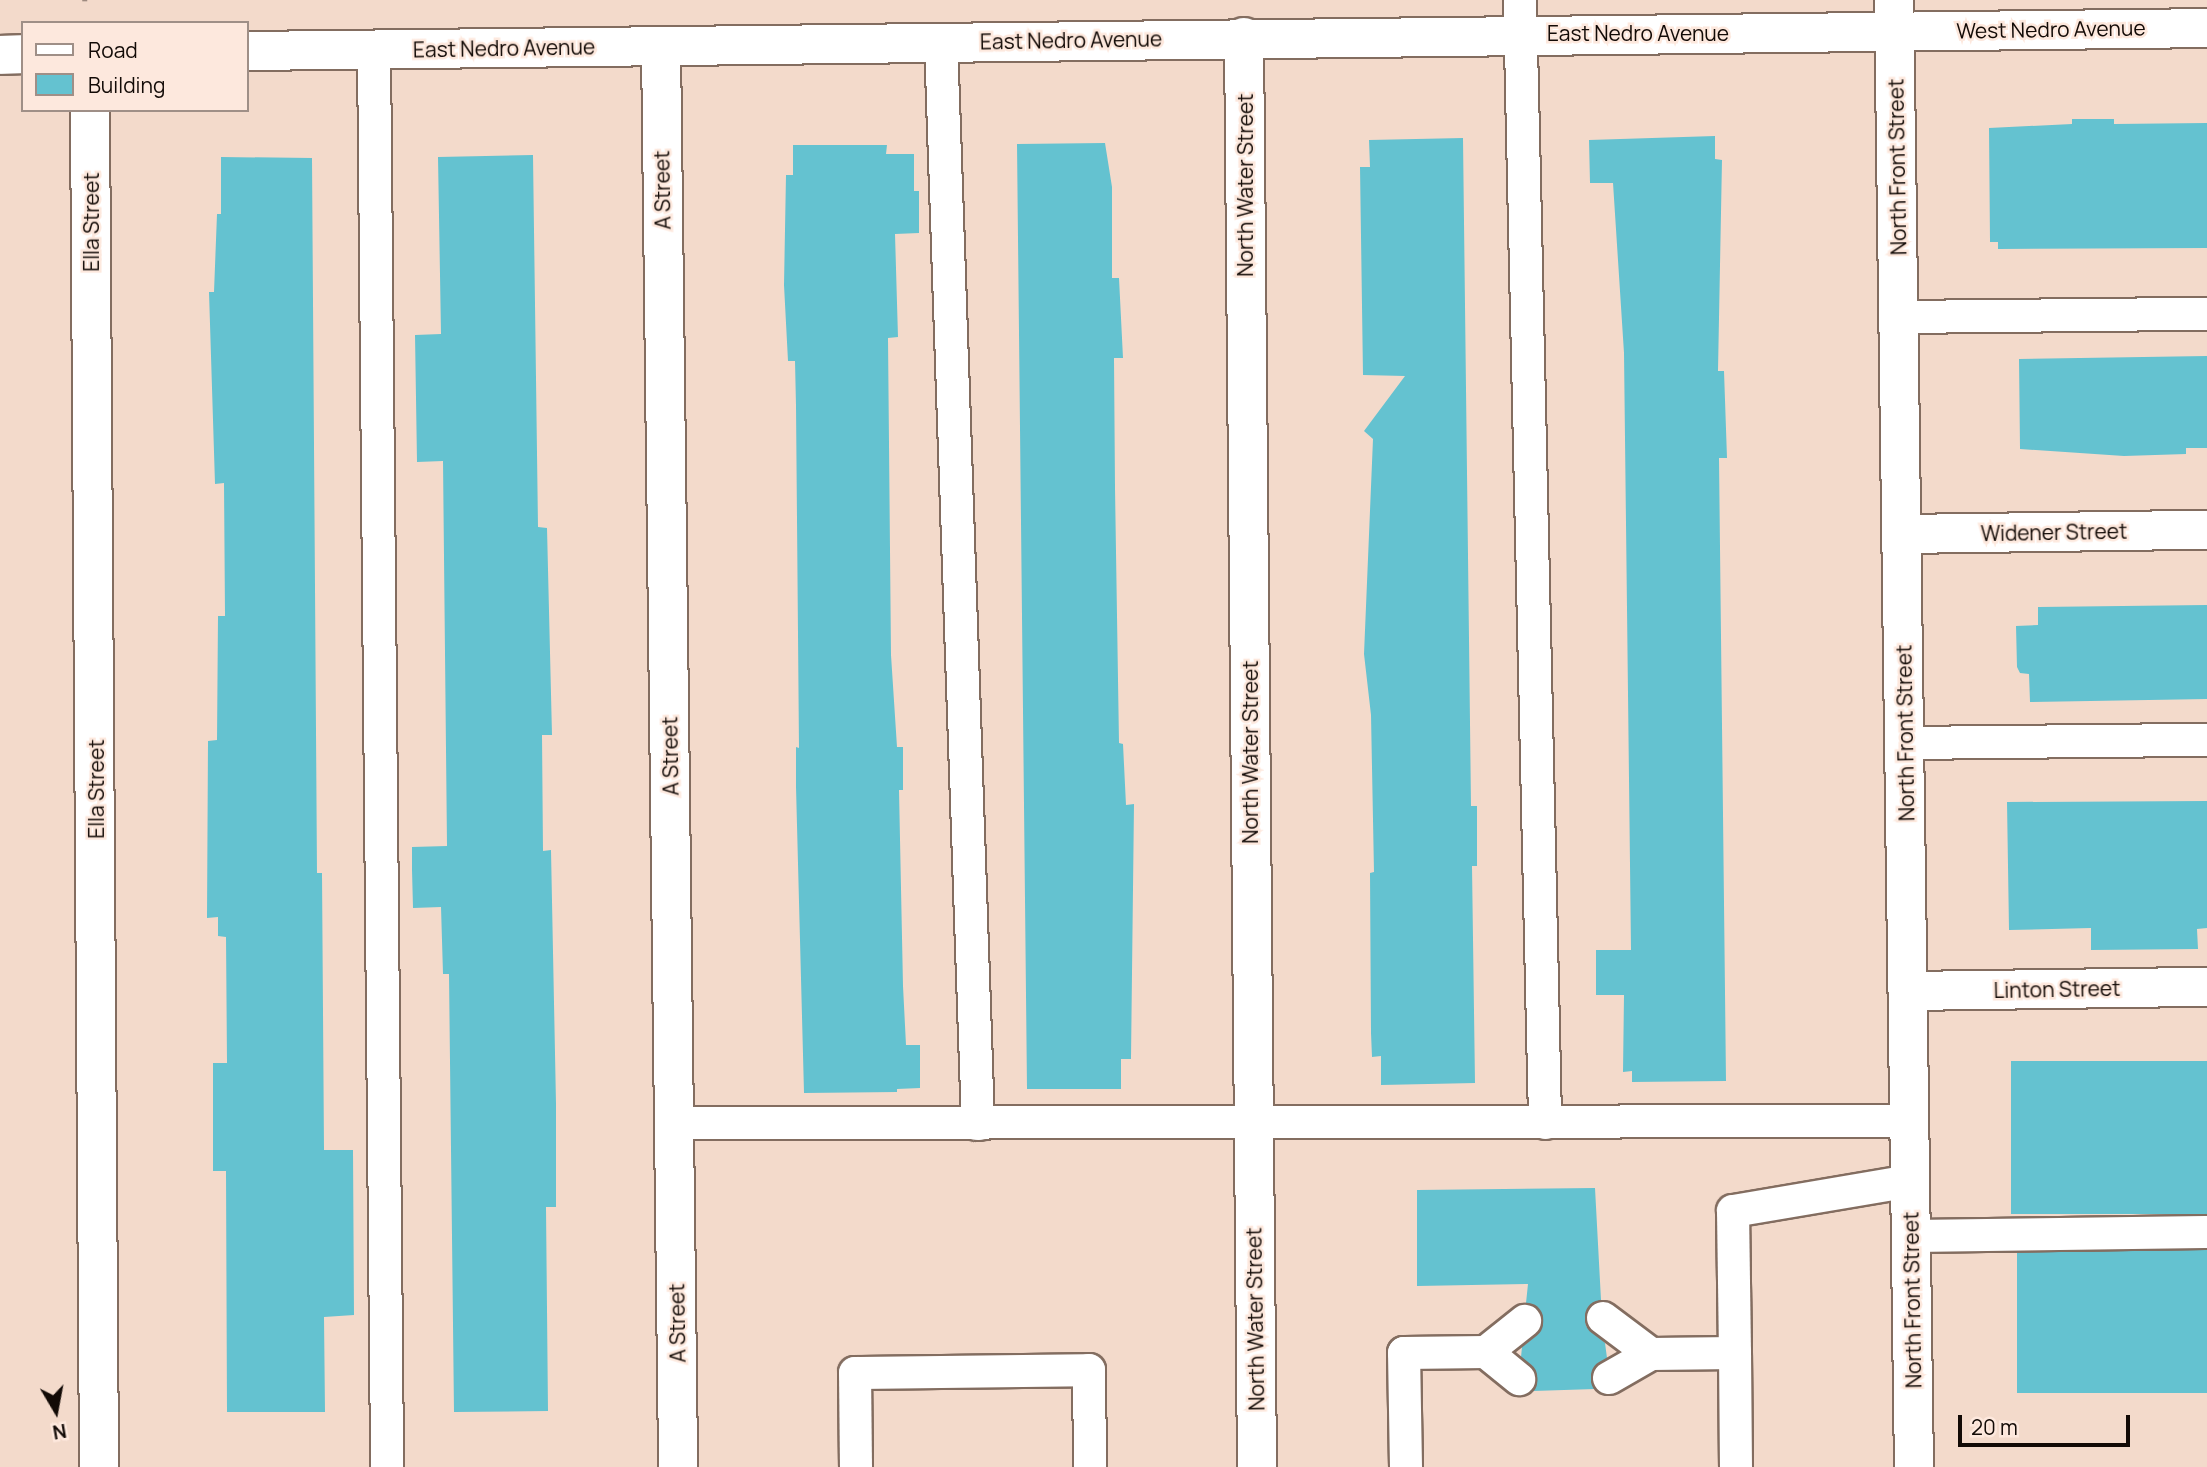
<!DOCTYPE html>
<html>
<head>
<meta charset="utf-8">
<style>
	body { margin:0 }
	#map { position:relative; width:2207px; height:1467px; overflow:hidden; background:#f3dacb; font-family:Manrope,sans-serif }
	div>[style] { position:absolute }
	.building>* { inset:0; background:#64c2d0; transform-origin:0 0 }
	.path>* { height:4.5px; margin-top:-2.25px; transform-origin:0; background:repeating-linear-gradient(90deg,#817067 0 7px,transparent 0 10.5px) }
	.roads { filter:drop-shadow(2px 0 #836d60) drop-shadow(-2px 0 #836d60) drop-shadow(0 2px #836d60) drop-shadow(0 -2px #836d60) }
	.service>* { height:32px; margin:-16px; padding:0 16px; transform-origin:16px; border-radius:16px; background:#fff }
	.minor>* { height:38px; margin:-19px; padding:0 19px; transform-origin:19px; border-radius:19px; background:#fff }
	span { translate:-50% -50%; white-space:nowrap; text-align:center; line-height:1.15; -webkit-text-stroke:5px #fde8dd; paint-order:stroke }
	.street-label { font-size:21px; color:#120a06 }
	.legend { position:absolute; left:21px; top:21px; width:228px; height:91px; box-sizing:border-box; background:#fde8dd; border:2px solid #9f8f87; margin:0; padding:9px 12px; list-style:none; font-size:21px; color:#120a06 }
	.legend li { display:flex; align-items:center; gap:14px; height:35px }
	.legend b { width:35px; border:2px solid #9f8f87 }
	.north { position:absolute; left:21px; top:1376px; width:70px; height:70px; -webkit-text-stroke:5px #fde8dd; paint-order:stroke; rotate:170deg; font-size:19px; font-weight:700; line-height:28px; text-align:center; color:#120a06 }
	.north::after { content:''; display:block; margin:auto; width:24px; height:32px; background:#120a06; clip-path:polygon(50% 0,100% 100%,50% 72%,0 100%) }
	.scale { position:absolute; left:1958px; top:1415px; width:172px; height:32px; box-sizing:border-box; border:4px solid #120a06; border-top:0; padding-left:9px; font-size:21px; line-height:24px; white-space:nowrap; color:#120a06; -webkit-text-stroke:5px #fde8dd; paint-order:stroke }
</style>
</head>
<body>
<div id="map">
	<div class="building">
		<div style="clip-path:polygon(2072px 119px,2114px 119px,2114px 124px,2207px 123px,2207px 248px,1998px 249px,1998px 242px,1990px 242px,1989px 128px,2072px 124px)"></div>
		<div style="clip-path:polygon(1715px 136px,1715px 159px,1722px 160px,1718px 371px,1724px 371px,1727px 458px,1719px 458px,1726px 1081px,1632px 1082px,1632px 1071px,1623px 1072px,1624px 995px,1596px 995px,1596px 950px,1631px 950px,1624px 353px,1613px 183px,1590px 183px,1589px 140px)"></div>
		<div style="clip-path:polygon(1463px 138px,1471px 806px,1477px 806px,1477px 866px,1472px 866px,1475px 1083px,1381px 1085px,1381px 1056px,1372px 1057px,1371px 1033px,1370px 873px,1374px 872px,1371px 715px,1364px 654px,1373px 439px,1364px 431px,1405px 376px,1363px 375px,1360px 167px,1370px 167px,1369px 140px)"></div>
		<div style="clip-path:polygon(1105px 143px,1112px 187px,1112px 278px,1119px 278px,1123px 358px,1114px 358px,1115px 488px,1119px 743px,1123px 744px,1126px 805px,1134px 804px,1131px 1059px,1121px 1059px,1121px 1089px,1027px 1089px,1017px 144px)"></div>
		<div style="clip-path:polygon(793px 145px,887px 145px,886px 154px,914px 154px,914px 191px,919px 191px,919px 233px,895px 234px,898px 337px,888px 338px,891px 655px,897px 747px,903px 747px,903px 790px,899px 790px,903px 986px,906px 1045px,920px 1045px,920px 1088px,897px 1089px,897px 1092px,804px 1093px,796px 787px,796px 747px,799px 748px,796px 406px,795px 361px,788px 361px,784px 285px,786px 175px,793px 175px)"></div>
		<div style="clip-path:polygon(533px 155px,538px 527px,547px 528px,552px 735px,542px 735px,543px 851px,551px 850px,556px 1104px,556px 1207px,546px 1207px,548px 1411px,454px 1412px,449px 974px,443px 974px,441px 907px,413px 908px,412px 870px,412px 847px,447px 846px,443px 461px,417px 462px,415px 335px,441px 334px,438px 157px)"></div>
		<div style="clip-path:polygon(221px 157px,312px 158px,317px 873px,322px 873px,324px 1150px,353px 1150px,354px 1315px,324px 1317px,325px 1412px,227px 1412px,226px 1171px,213px 1171px,213px 1063px,227px 1063px,226px 937px,218px 936px,218px 917px,207px 918px,208px 741px,217px 740px,218px 616px,225px 616px,224px 483px,215px 484px,209px 292px,214px 292px,217px 214px,221px 214px)"></div>
		<div style="clip-path:polygon(2207px 356px,2207px 448px,2186px 448px,2186px 454px,2124px 456px,2020px 449px,2019px 359px)"></div>
		<div style="clip-path:polygon(2207px 605px,2207px 699px,2030px 702px,2029px 674px,2020px 673px,2017px 667px,2016px 626px,2038px 625px,2038px 607px)"></div>
		<div style="clip-path:polygon(2207px 801px,2207px 928px,2197px 929px,2198px 949px,2091px 950px,2091px 928px,2009px 930px,2007px 802px)"></div>
		<div style="left:2207px;top:1061px;width:153px;height:196px;rotate:90deg"></div>
		<div style="clip-path:polygon(1595px 1188px,1601px 1300px,1589px 1306px,1585px 1316px,1586px 1326px,1605px 1343px,1607px 1358px,1593px 1369px,1595px 1389px,1533px 1391px,1536px 1373px,1521px 1357px,1522px 1347px,1537px 1335px,1543px 1319px,1539px 1309px,1526px 1303px,1528px 1284px,1417px 1286px,1417px 1190px)"></div>
		<div style="left:2207px;top:1250px;width:143px;height:190px;rotate:90deg"></div>
	</div>
	<div class="path">
		<div style="left:85px;top:0;width:1px;rotate:90deg"></div>
	</div>
	<div class="roads">
		<div class="service">
			<div style="left:1520px;top:0;width:1123px;rotate:88.72deg"></div>
			<div style="left:941px;top:42px;width:1083px;rotate:88.04deg"></div>
			<div style="left:374px;top:50px;width:1417px;rotate:89.47deg"></div>
			<div style="left:1899px;top:317px;width:308px;rotate:-0.6deg"></div>
			<div style="left:1905px;top:743px;width:302px;rotate:-0.6deg"></div>
			<div style="left:674px;top:1123px;width:1236px;rotate:-0.09deg"></div>
			<div style="left:1912px;top:1236px;width:295px;rotate:-0.8deg"></div>
			<div style="left:1603px;top:1318px;width:60px;rotate:36.9deg"></div>
			<div style="left:1486px;top:1352px;width:50px;rotate:-38.5deg"></div>
			<div style="left:1735px;top:1353px;width:114px;rotate:89.5deg"></div>
			<div style="left:1609px;top:1378px;width:48px;rotate:-29.7deg"></div>
			<div style="left:1651px;top:1354px;width:84px;rotate:-0.7deg"></div>
			<div style="left:1735px;top:1353px;width:142px;rotate:-90.8deg"></div>
			<div style="left:1733px;top:1211px;width:181px;rotate:-9.6deg"></div>
			<div style="left:856px;top:1467px;width:94px;rotate:-90.6deg"></div>
			<div style="left:855px;top:1373px;width:234px;rotate:-0.7deg"></div>
			<div style="left:1089px;top:1370px;width:97px;rotate:89.4deg"></div>
			<div style="left:1406px;top:1467px;width:114px;rotate:-91deg"></div>
			<div style="left:1404px;top:1353px;width:82px;rotate:-0.7deg"></div>
			<div style="left:1486px;top:1352px;width:43px;rotate:39.3deg"></div>
		</div>
		<div class="minor">
			<div style="left:1894px;top:0;width:1467px;rotate:89.22deg"></div>
			<div style="left:1244px;top:37px;width:1430px;rotate:89.48deg"></div>
			<div style="left:661px;top:46px;width:1421px;rotate:89.31deg"></div>
			<div style="left:247px;top:51px;width:1960px;rotate:-0.67deg"></div>
			<div style="left:0;top:55px;width:23px;rotate:-2deg"></div>
			<div style="left:90px;top:110px;width:1357px;rotate:89.62deg"></div>
			<div style="left:1902px;top:534px;width:305px;rotate:-0.8deg"></div>
			<div style="left:1908px;top:991px;width:299px;rotate:-0.8deg"></div>
		</div>
	</div>
	<div class="street-label">
		<span style="left:2051px;top:29px;rotate:-1deg">West Nedro Avenue</span>
		<span style="left:1638px;top:33px">East Nedro Avenue</span>
		<span style="left:1071px;top:40px;rotate:-1deg">East Nedro Avenue</span>
		<span style="left:504px;top:48px;rotate:-1deg">East Nedro Avenue</span>
		<span style="left:1897px;top:167px;rotate:-91deg">North Front Street</span>
		<span style="left:1245px;top:185px;rotate:-90deg">North Water Street</span>
		<span style="left:662px;top:190px;rotate:-91deg">A Street</span>
		<span style="left:91px;top:222px;rotate:-90deg">Ella Street</span>
		<span style="left:2054px;top:532px;rotate:-1deg">Widener Street</span>
		<span style="left:1905px;top:733px;rotate:-91deg">North Front Street</span>
		<span style="left:1250px;top:752px;rotate:-90deg">North Water Street</span>
		<span style="left:670px;top:756px;rotate:-91deg">A Street</span>
		<span style="left:96px;top:789px;rotate:-90deg">Ella Street</span>
		<span style="left:2057px;top:989px;rotate:-1deg">Linton Street</span>
		<span style="left:1912px;top:1300px;rotate:-91deg">North Front Street</span>
		<span style="left:1255px;top:1319px;rotate:-91deg">North Water Street</span>
		<span style="left:677px;top:1323px;rotate:-91deg">A Street</span>
	</div>
	<ul class="legend">
	<li><b style="height:9px;background:#fff"></b>Road</li>
	<li><b style="height:19px;background:#64c2d0"></b>Building</li>
	</ul>
	<div class="north">N</div>
	<div class="scale">20 m</div>
</div>
</body>
</html>
